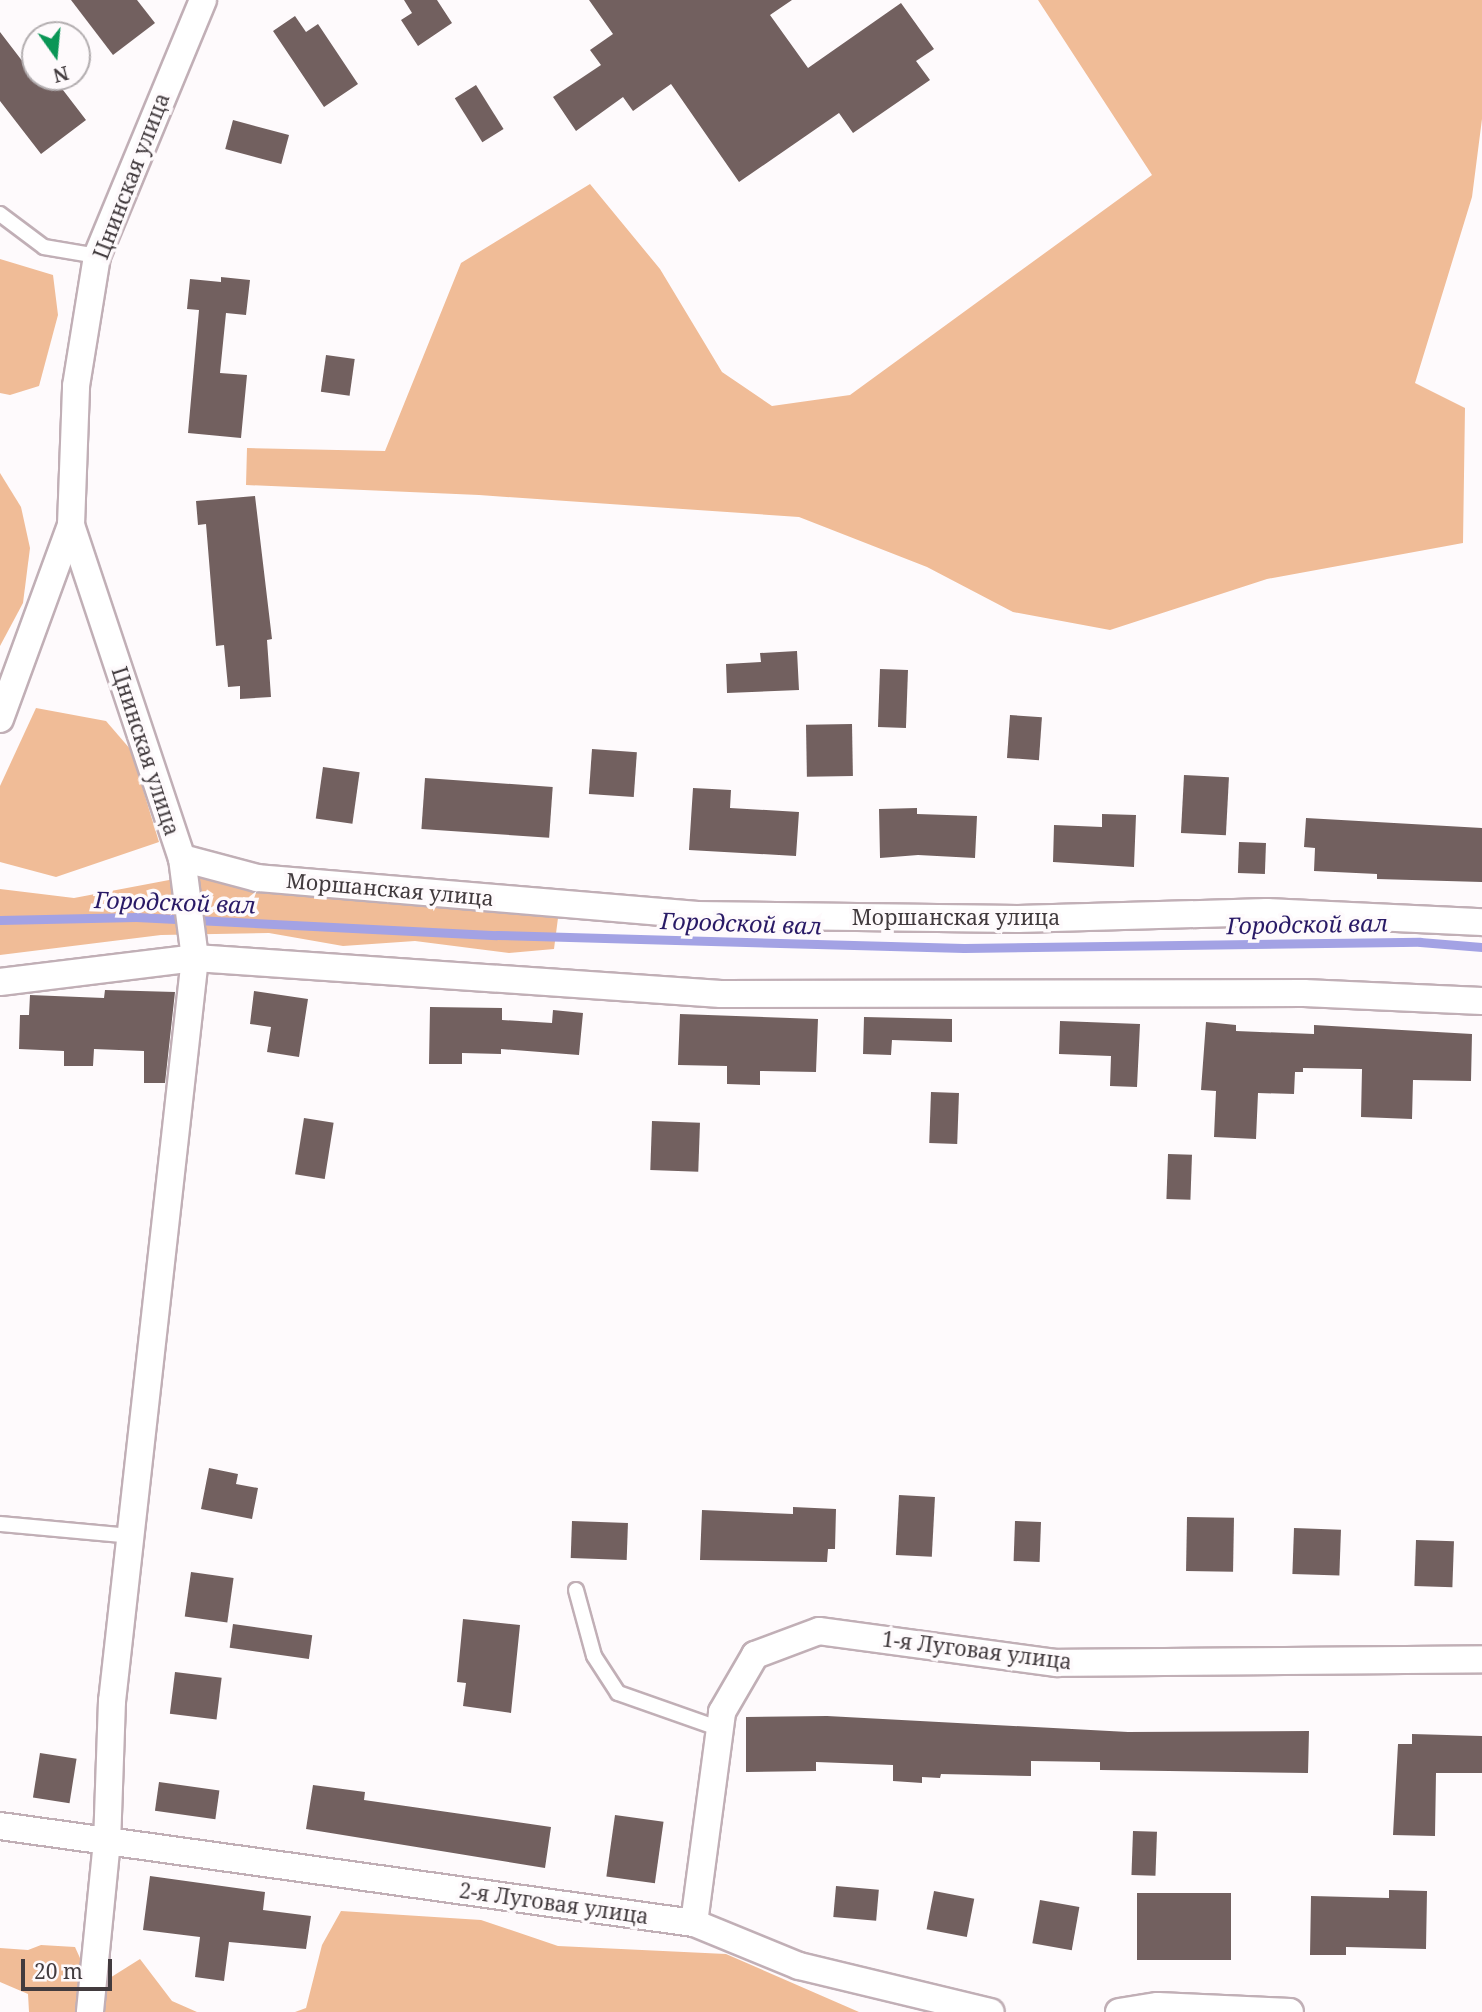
<!DOCTYPE html>
<html>
<head>
<meta charset="utf-8">
<style>
	body { margin:0 }
	#map { position:relative; width:1482px; height:2012px; overflow:hidden; background:#fefafc; font-family:"Noto Serif",serif }
	div>[style] { position:absolute }
	.green>* { inset:0; background:#f0bc97 }
	.stream>* { height:9px; margin:-4.5px; padding:0 4.5px; transform-origin:4.5px; border-radius:4.5px; background:#a3a2e4 }
	.building>* { inset:0; background:#72605f; transform-origin:0 0 }
	.roads { filter:drop-shadow(2px 0 #c1afb6) drop-shadow(-2px 0 #c1afb6) drop-shadow(0 2px #c1afb6) drop-shadow(0 -2px #c1afb6) }
	.lane>* { height:14px; margin:-7px; padding:0 7px; transform-origin:7px; border-radius:7px; background:#fff }
	.street>* { height:26px; margin:-13px; padding:0 13px; transform-origin:13px; border-radius:13px; background:#fff }
	span { translate:-50% -50%; white-space:nowrap; text-align:center; line-height:1.15; -webkit-text-stroke:7px #fefafc; paint-order:stroke }
	.street-label { font-size:21px; color:#423b3e }
	.water-label { font-size:23px; color:#291a66; font-style:italic }
	.north { position:absolute; left:21px; top:21px; width:70px; height:70px; box-sizing:border-box; background:#fefafc; border:2px solid #b3aeb0; border-radius:50%; rotate:165deg; font-size:19px; font-weight:700; line-height:28px; text-align:center; color:#423b3e }
	.north::after { content:''; display:block; margin:auto; width:24px; height:32px; background:#0a9656; clip-path:polygon(50% 0,100% 100%,50% 72%,0 100%) }
	.scale { position:absolute; left:21px; top:1959px; width:91px; height:32px; box-sizing:border-box; border:4px solid #423b3e; border-top:0; padding-left:9px; font-size:21px; line-height:24px; white-space:nowrap; color:#423b3e; -webkit-text-stroke:5px #fefafc; paint-order:stroke }
</style>
</head>
<body>
<div id="map">
	<div class="green">
		<div style="clip-path:polygon(1038px 0,1482px 0,1482px 119px,1472px 197px,1415px 383px,1465px 408px,1463px 543px,1267px 579px,1110px 630px,1013px 612px,927px 567px,799px 517px,479px 495px,246px 485px,247px 448px,385px 451px,461px 263px,590px 184px,660px 269px,722px 372px,772px 406px,850px 395px,1152px 175px)"></div>
		<div style="clip-path:polygon(0 259px,53px 275px,58px 315px,39px 386px,10px 395px,0 393px)"></div>
		<div style="clip-path:polygon(0 473px,21px 507px,30px 548px,23px 603px,0 646px)"></div>
		<div style="clip-path:polygon(36px 708px,106px 721px,131px 750px,159px 842px,56px 877px,0 862px,0 786px)"></div>
		<div style="clip-path:polygon(185px 877px,236px 877px,495px 905px,558px 918px,554px 949px,509px 953px,415px 941px,343px 946px,269px 933px,161px 935px,0 955px,0 889px,74px 898px)"></div>
		<div style="clip-path:polygon(341px 1911px,481px 1920px,558px 1946px,726px 1954px,859px 2012px,295px 2012px,306px 2008px,322px 1945px)"></div>
		<div style="clip-path:polygon(41px 1945px,75px 1947px,89px 1978px,83px 2012px,29px 2012px,28px 1994px,0 1982px,0 1948px,28px 1950px)"></div>
		<div style="clip-path:polygon(140px 1959px,172px 2001px,197px 2012px,101px 2012px,105px 1981px)"></div>
	</div>
	<div class="stream">
		<div style="left:0;top:920px;width:136px;rotate:-1.3deg"></div>
		<div style="left:136px;top:917px;width:361px;rotate:2.9deg"></div>
		<div style="left:497px;top:935px;width:467px;rotate:1.6deg"></div>
		<div style="left:964px;top:948px;width:456px;rotate:-0.8deg"></div>
		<div style="left:1420px;top:942px;width:62px;rotate:4.6deg"></div>
	</div>
	<div class="building">
		<div style="clip-path:polygon(71px 0,137px 0,155px 23px,113px 55px)"></div>
		<div style="clip-path:polygon(404px 0,437px 0,452px 23px,418px 46px,401px 20px,412px 13px)"></div>
		<div style="clip-path:polygon(589px 0,792px 0,770px 15px,808px 68px,901px 3px,934px 49px,916px 61px,930px 80px,853px 133px,839px 113px,739px 182px,671px 84px,633px 111px,623px 97px,576px 131px,553px 97px,601px 65px,590px 50px,613px 34px)"></div>
		<div style="clip-path:polygon(295px 16px,306px 32px,318px 24px,358px 84px,324px 107px,273px 31px)"></div>
		<div style="clip-path:polygon(0 32px,23px 62px,35px 53px,35px 77px,53px 77px,86px 120px,41px 154px,0 101px)"></div>
		<div style="left:476px;top:85px;width:52px;height:25px;rotate:58deg"></div>
		<div style="left:233px;top:120px;width:58px;height:30px;rotate:15deg"></div>
		<div style="clip-path:polygon(221px 277px,250px 280px,246px 315px,226px 313px,220px 373px,247px 375px,241px 438px,188px 433px,199px 310px,187px 309px,190px 279px,221px 282px)"></div>
		<div style="left:326px;top:355px;width:29px;height:37px;rotate:8deg"></div>
		<div style="clip-path:polygon(255px 496px,272px 639px,267px 640px,271px 697px,240px 699px,240px 686px,228px 687px,224px 645px,216px 646px,206px 524px,198px 525px,196px 501px)"></div>
		<div style="clip-path:polygon(797px 651px,799px 690px,727px 693px,726px 664px,761px 662px,760px 653px)"></div>
		<div style="left:880px;top:669px;width:28px;height:58px;rotate:2deg"></div>
		<div style="left:1010px;top:715px;width:32px;height:43px;rotate:4deg"></div>
		<div style="left:852px;top:724px;width:52px;height:46px;rotate:89deg"></div>
		<div style="left:592px;top:749px;width:45px;height:45px;rotate:4deg"></div>
		<div style="left:323px;top:767px;width:37px;height:52px;rotate:8deg"></div>
		<div style="left:1184px;top:775px;width:45px;height:58px;rotate:3deg"></div>
		<div style="left:425px;top:778px;width:128px;height:51px;rotate:4deg"></div>
		<div style="clip-path:polygon(693px 788px,731px 790px,730px 808px,799px 812px,796px 856px,689px 850px)"></div>
		<div style="clip-path:polygon(917px 808px,917px 814px,977px 816px,975px 858px,918px 855px,880px 858px,879px 809px)"></div>
		<div style="clip-path:polygon(1102px 814px,1136px 815px,1134px 867px,1053px 862px,1054px 825px,1102px 827px)"></div>
		<div style="clip-path:polygon(1306px 818px,1482px 828px,1482px 882px,1377px 879px,1377px 874px,1314px 871px,1315px 848px,1304px 847px)"></div>
		<div style="left:1239px;top:842px;width:27px;height:31px;rotate:2deg"></div>
		<div style="clip-path:polygon(105px 990px,175px 992px,165px 1083px,144px 1083px,144px 1051px,94px 1049px,93px 1066px,64px 1066px,64px 1051px,19px 1049px,20px 1015px,29px 1015px,30px 995px,104px 998px)"></div>
		<div style="clip-path:polygon(254px 991px,308px 999px,299px 1057px,267px 1052px,271px 1027px,250px 1024px)"></div>
		<div style="clip-path:polygon(430px 1007px,502px 1008px,502px 1020px,552px 1023px,553px 1010px,583px 1013px,579px 1055px,501px 1049px,501px 1054px,462px 1053px,462px 1064px,429px 1064px)"></div>
		<div style="clip-path:polygon(680px 1014px,818px 1019px,816px 1072px,760px 1071px,760px 1085px,727px 1084px,727px 1066px,678px 1065px)"></div>
		<div style="clip-path:polygon(864px 1017px,952px 1019px,952px 1042px,892px 1040px,891px 1055px,863px 1054px)"></div>
		<div style="clip-path:polygon(1060px 1021px,1140px 1024px,1137px 1087px,1110px 1086px,1111px 1056px,1059px 1054px)"></div>
		<div style="clip-path:polygon(1206px 1022px,1236px 1025px,1236px 1031px,1314px 1034px,1314px 1025px,1472px 1034px,1471px 1081px,1413px 1080px,1412px 1119px,1361px 1117px,1362px 1069px,1303px 1068px,1303px 1072px,1295px 1072px,1294px 1094px,1258px 1093px,1256px 1139px,1214px 1137px,1216px 1091px,1201px 1090px)"></div>
		<div style="left:931px;top:1092px;width:28px;height:51px;rotate:2deg"></div>
		<div style="left:304px;top:1118px;width:30px;height:57px;rotate:9deg"></div>
		<div style="left:652px;top:1121px;width:48px;height:49px;rotate:2deg"></div>
		<div style="left:1168px;top:1154px;width:24px;height:45px;rotate:2deg"></div>
		<div style="clip-path:polygon(209px 1468px,238px 1474px,236px 1484px,258px 1488px,252px 1519px,201px 1509px)"></div>
		<div style="left:899px;top:1495px;width:36px;height:60px;rotate:3deg"></div>
		<div style="clip-path:polygon(793px 1507px,836px 1509px,835px 1549px,828px 1549px,827px 1562px,700px 1560px,702px 1510px,793px 1514px)"></div>
		<div style="left:1187px;top:1517px;width:47px;height:54px;rotate:1deg"></div>
		<div style="left:572px;top:1521px;width:56px;height:37px;rotate:2deg"></div>
		<div style="left:1015px;top:1521px;width:26px;height:40px;rotate:2deg"></div>
		<div style="left:1294px;top:1528px;width:47px;height:46px;rotate:2deg"></div>
		<div style="left:1416px;top:1540px;width:38px;height:46px;rotate:2deg"></div>
		<div style="left:191px;top:1572px;width:43px;height:45px;rotate:8deg"></div>
		<div style="clip-path:polygon(463px 1619px,520px 1625px,511px 1713px,463px 1706px,466px 1683px,457px 1682px)"></div>
		<div style="left:233px;top:1624px;width:80px;height:24px;rotate:8deg"></div>
		<div style="left:175px;top:1672px;width:47px;height:42px;rotate:7deg"></div>
		<div style="clip-path:polygon(827px 1716px,1128px 1732px,1309px 1731px,1308px 1773px,1100px 1770px,1100px 1762px,1031px 1761px,1031px 1776px,941px 1774px,940px 1778px,922px 1777px,922px 1783px,893px 1781px,893px 1765px,816px 1762px,816px 1771px,746px 1772px,746px 1717px)"></div>
		<div style="clip-path:polygon(1412px 1734px,1482px 1736px,1482px 1773px,1436px 1773px,1435px 1836px,1393px 1835px,1398px 1744px,1412px 1744px)"></div>
		<div style="left:40px;top:1753px;width:37px;height:45px;rotate:9deg"></div>
		<div style="left:159px;top:1782px;width:61px;height:29px;rotate:8deg"></div>
		<div style="clip-path:polygon(313px 1785px,365px 1792px,364px 1800px,551px 1827px,545px 1868px,306px 1829px)"></div>
		<div style="left:615px;top:1815px;width:49px;height:62px;rotate:8deg"></div>
		<div style="left:1133px;top:1831px;width:24px;height:44px;rotate:2deg"></div>
		<div style="clip-path:polygon(150px 1876px,265px 1892px,263px 1910px,311px 1916px,306px 1949px,229px 1942px,224px 1981px,195px 1977px,200px 1937px,143px 1930px)"></div>
		<div style="left:836px;top:1886px;width:43px;height:31px;rotate:5deg"></div>
		<div style="clip-path:polygon(1389px 1890px,1427px 1891px,1426px 1949px,1346px 1947px,1346px 1955px,1310px 1955px,1311px 1896px,1389px 1898px)"></div>
		<div style="left:934px;top:1891px;width:41px;height:39px;rotate:11deg"></div>
		<div style="left:1137px;top:1893px;width:94px;height:67px"></div>
		<div style="left:1040px;top:1900px;width:40px;height:44px;rotate:10deg"></div>
	</div>
	<div class="roads">
		<div class="lane">
			<div style="left:0;top:214px;width:55px;rotate:36.9deg"></div>
			<div style="left:44px;top:247px;width:54px;rotate:9.6deg"></div>
			<div style="left:0;top:1524px;width:132px;rotate:5.2deg"></div>
			<div style="left:576px;top:1590px;width:68px;rotate:74.7deg"></div>
			<div style="left:594px;top:1656px;width:44px;rotate:57deg"></div>
			<div style="left:618px;top:1693px;width:108px;rotate:19.4deg"></div>
		</div>
		<div class="street">
			<div style="left:71px;top:525px;width:351px;rotate:71.6deg"></div>
			<div style="left:182px;top:858px;width:101px;rotate:82.6deg"></div>
			<div style="left:195px;top:958px;width:748px;rotate:96.37deg"></div>
			<div style="left:112px;top:1701px;width:140px;rotate:92deg"></div>
			<div style="left:107px;top:1841px;width:172px;rotate:95.7deg"></div>
			<div style="left:0;top:719px;width:207px;rotate:-69.9deg"></div>
			<div style="left:71px;top:525px;width:139px;rotate:-87.9deg"></div>
			<div style="left:76px;top:386px;width:132px;rotate:-80.8deg"></div>
			<div style="left:97px;top:256px;width:277px;rotate:-67.5deg"></div>
			<div style="left:182px;top:858px;width:78px;rotate:14.9deg"></div>
			<div style="left:257px;top:878px;width:441px;rotate:4.8deg"></div>
			<div style="left:696px;top:915px;width:322px;rotate:0.7deg"></div>
			<div style="left:1018px;top:919px;width:249px;rotate:-1.6deg"></div>
			<div style="left:1267px;top:912px;width:215px;rotate:2.7deg"></div>
			<div style="left:0;top:982px;width:196px;rotate:-7deg"></div>
			<div style="left:195px;top:958px;width:527px;rotate:3.92deg"></div>
			<div style="left:721px;top:994px;width:583px;rotate:-0.1deg"></div>
			<div style="left:1304px;top:993px;width:178px;rotate:2.6deg"></div>
			<div style="left:0;top:1826px;width:701px;rotate:7.96deg"></div>
			<div style="left:694px;top:1923px;width:113px;rotate:22.3deg"></div>
			<div style="left:799px;top:1966px;width:197px;rotate:13.5deg"></div>
			<div style="left:694px;top:1923px;width:213px;rotate:-82.4deg"></div>
			<div style="left:722px;top:1712px;width:66px;rotate:-59.9deg"></div>
			<div style="left:755px;top:1655px;width:68px;rotate:-20.6deg"></div>
			<div style="left:819px;top:1631px;width:240px;rotate:7.7deg"></div>
			<div style="left:1057px;top:1663px;width:425px;rotate:-0.5deg"></div>
			<div style="left:1119px;top:2012px;width:39px;rotate:-9deg"></div>
			<div style="left:1158px;top:2006px;width:132px;rotate:2.6deg"></div>
		</div>
	</div>
	<div class="street-label">
		<span style="left:131px;top:176px;rotate:-69deg">Цнинская улица</span>
		<span style="left:146px;top:751px;rotate:72deg">Цнинская улица</span>
		<span style="left:390px;top:889px;rotate:5deg">Моршанская улица</span>
		<span style="left:956px;top:917px">Моршанская улица</span>
		<span style="left:977px;top:1650px;rotate:7deg">1-я Луговая улица</span>
		<span style="left:554px;top:1903px;rotate:8deg">2-я Луговая улица</span>
	</div>
	<div class="water-label">
		<span style="left:175px;top:902px;rotate:2deg">Городской вал</span>
		<span style="left:741px;top:923px;rotate:2deg">Городской вал</span>
		<span style="left:1307px;top:924px;rotate:-1deg">Городской вал</span>
	</div>
	<div class="north">N</div>
	<div class="scale">20 m</div>
</div>
</body>
</html>
